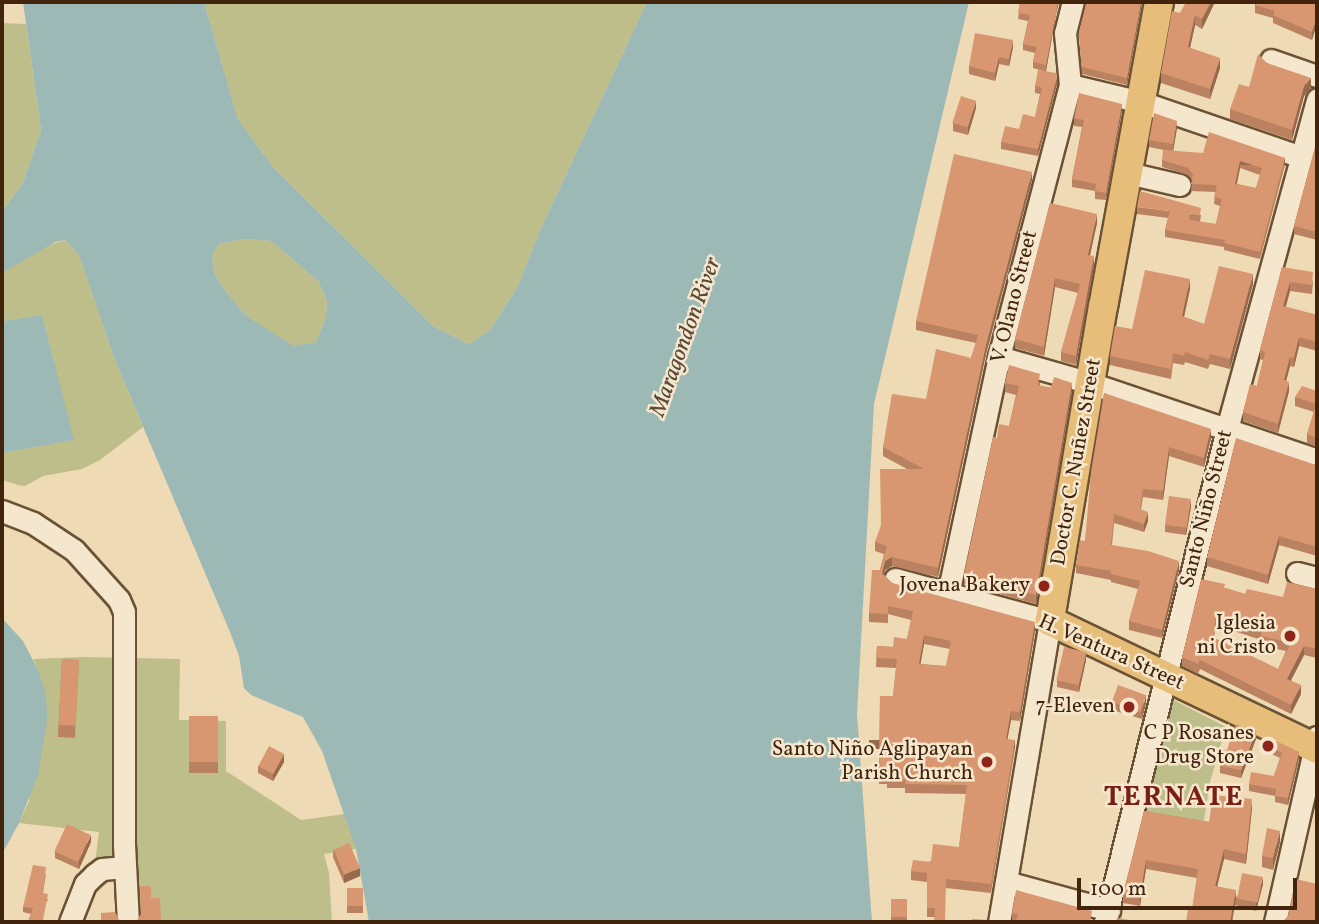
<!DOCTYPE html>
<html>
<head>
<meta charset="utf-8">
<style>
	body { margin:0 }
	#map { position:relative; width:1319px; height:924px; overflow:hidden; background:#eedab4; font-family:Vollkorn,serif }
	div>[style] { position:absolute }
	.green>* { inset:0; background:#bebe8a }
	.water>* { inset:0; background:#9cb9b5 }
	.roads { filter:drop-shadow(2px 0 #6c5235) drop-shadow(-2px 0 #6c5235) drop-shadow(0 2px #6c5235) drop-shadow(0 -2px #6c5235) }
	.minor>* { height:21px; margin:-10.5px; padding:0 10.5px; transform-origin:10.5px; border-radius:10.5px; background:#f4e7ce }
	.major>* { height:28px; margin:-14px; padding:0 14px; transform-origin:14px; border-radius:14px; background:#e7bd7a }
	.wall>* { inset:0; background:#ba8260; transform-origin:0 0 }
	.shaded-wall>* { inset:0; background:#976a4e; transform-origin:0 0 }
	.building>* { inset:0; background:#d89770; transform-origin:0 0 }
	.dots>* { width:19px; height:19px; translate:-50% -50%; box-sizing:border-box; border:4px solid #f4e7ce; border-radius:50% }
	span { translate:-50% -50%; white-space:nowrap; text-align:center; line-height:1.15; -webkit-text-stroke:5px #f4e7ce; paint-order:stroke }
	.street-label { font-size:21px; color:#41240b }
	.poi-label { font-size:21px; color:#41240b }
	.right { translate:-100% -50%; text-align:right }
	.water-label { font-size:23px; color:#584936; font-style:italic }
	.district-label { font-size:28px; color:#7a1f14; font-weight:700; letter-spacing:2px }
	.frame { position:absolute; inset:0; border:4px solid #41240b; pointer-events:none }
	.scale { position:absolute; left:1077px; top:878px; width:220px; height:32px; box-sizing:border-box; border:4px solid #41240b; border-top:0; padding-left:9px; font-size:21px; line-height:24px; white-space:nowrap; color:#41240b; -webkit-text-stroke:5px #f4e7ce; paint-order:stroke }
</style>
</head>
<body>
<div id="map">
	<div class="green">
		<div style="clip-path:polygon(204px 2px,647px 2px,540px 230px,518px 286px,490px 330px,469px 344px,433px 326px,273px 167px,238px 119px)"></div>
		<div style="clip-path:polygon(2px 23px,26px 24px,41px 130px,23px 183px,2px 211px)"></div>
		<div style="clip-path:polygon(244px 239px,271px 241px,318px 281px,327px 301px,326px 316px,316px 342px,294px 347px,245px 315px,224px 289px,214px 272px,212px 255px,219px 244px)"></div>
		<div style="clip-path:polygon(65px 240px,79px 255px,114px 358px,143px 427px,100px 460px,82px 469px,43px 476px,25px 486px,18px 485px,2px 480px,2px 453px,73px 440px,42px 315px,2px 321px,2px 273px,45px 246px)"></div>
		<div style="clip-path:polygon(83px 657px,180px 659px,179px 720px,226px 721px,226px 771px,301px 820px,345px 814px,356px 849px,324px 854px,329px 873px,332px 922px,138px 922px,135px 870px,94px 870px,99px 832px,19px 823px,29px 801px,38px 670px,33px 659px)"></div>
		<div style="clip-path:polygon(1166px 696px,1226px 727px,1210px 782px,1203px 827px,1135px 813px)"></div>
	</div>
	<div class="water">
		<div style="clip-path:polygon(evenodd,23px 2px,204px 2px,238px 119px,273px 167px,433px 326px,469px 344px,490px 330px,518px 286px,540px 230px,647px 2px,969px 2px,874px 404px,857px 714px,872px 922px,369px 922px,356px 849px,322px 751px,303px 717px,251px 695px,244px 688px,239px 656px,230px 632px,114px 358px,79px 255px,65px 240px,55px 242px,2px 273px,2px 211px,23px 183px,41px 130px,23px 2px,244px 239px,271px 241px,318px 281px,327px 301px,326px 316px,316px 342px,294px 346px,245px 315px,224px 289px,214px 272px,212px 255px,219px 244px,244px 239px)"></div>
		<div style="clip-path:polygon(42px 315px,74px 440px,2px 453px,2px 321px)"></div>
		<div style="clip-path:polygon(2px 618px,23px 641px,38px 670px,46px 694px,47px 720px,38px 775px,19px 823px,2px 854px)"></div>
	</div>
	<div class="roads">
		<div class="minor">
			<div style="left:1271px;top:60px;width:49px;rotate:19.2deg"></div>
			<div style="left:1070px;top:85px;width:73px;rotate:13.5deg"></div>
			<div style="left:1141px;top:102px;width:170px;rotate:18.9deg"></div>
			<div style="left:1128px;top:173px;width:53px;rotate:13deg"></div>
			<div style="left:999px;top:357px;width:95px;rotate:15.9deg"></div>
			<div style="left:1090px;top:383px;width:240px;rotate:18.7deg"></div>
			<div style="left:2px;top:511px;width:33px;rotate:21deg"></div>
			<div style="left:33px;top:523px;width:49px;rotate:33.4deg"></div>
			<div style="left:74px;top:550px;width:67px;rotate:48deg"></div>
			<div style="left:119px;top:600px;width:13px;rotate:67deg"></div>
			<div style="left:124px;top:612px;width:232px;rotate:90deg"></div>
			<div style="left:124px;top:844px;width:78px;rotate:87.1deg"></div>
			<div style="left:1297px;top:573px;width:21px;rotate:14deg"></div>
			<div style="left:895px;top:579px;width:161px;rotate:15.2deg"></div>
			<div style="left:1050px;top:621px;width:305px;rotate:99.6deg"></div>
			<div style="left:948px;top:594px;width:242px;rotate:-77.9deg"></div>
			<div style="left:999px;top:357px;width:281px;rotate:-75.4deg"></div>
			<div style="left:1070px;top:85px;width:52px;rotate:-95.5deg"></div>
			<div style="left:1065px;top:33px;width:32px;rotate:-76deg"></div>
			<div style="left:1006px;top:882px;width:107px;rotate:15.2deg"></div>
			<div style="left:70px;top:922px;width:41px;rotate:-68.5deg"></div>
			<div style="left:85px;top:884px;width:13px;rotate:-45deg"></div>
			<div style="left:94px;top:875px;width:10px;rotate:-37deg"></div>
			<div style="left:102px;top:869px;width:23px;rotate:-5deg"></div>
			<div style="left:1105px;top:922px;width:508px;rotate:-76.1deg"></div>
			<div style="left:1227px;top:429px;width:342px;rotate:-74.7deg"></div>
			<div style="left:1275px;top:922px;width:190px;rotate:-77.2deg"></div>
		</div>
		<div class="major">
			<div style="left:1159px;top:2px;width:309px;rotate:100.4deg"></div>
			<div style="left:1103px;top:306px;width:319px;rotate:99.6deg"></div>
			<div style="left:1050px;top:621px;width:296px;rotate:25.6deg"></div>
		</div>
	</div>
	<div class="wall">
		<div style="clip-path:polygon(1020px 2px,1059px 2px,1056px 14px,1046px 71px,1057px 84px,1038px 156px,1001px 149px,1001px 142px,1035px 117px,1040px 94px,1035px 93px,1035px 86px,1043px 71px,1033px 68px,1033px 62px,1035px 53px,1023px 50px,1023px 44px,1028px 21px,1018px 19px)"></div>
		<div style="clip-path:polygon(1087px 2px,1142px 2px,1127px 85px,1082px 74px,1079px 32px)"></div>
		<div style="clip-path:polygon(1214px 2px,1214px 4px,1202px 29px,1195px 25px,1190px 48px,1220px 68px,1210px 99px,1161px 83px,1161px 73px,1180px 13px)"></div>
		<div style="clip-path:polygon(1317px 2px,1312px 40px,1273px 23px,1273px 18px,1255px 13px,1255px 5px)"></div>
		<div style="clip-path:polygon(1013px 47px,1009px 66px,999px 64px,995px 81px,969px 74px,969px 66px)"></div>
		<div style="clip-path:polygon(1267px 63px,1311px 88px,1304px 96px,1292px 140px,1230px 119px,1230px 109px,1249px 87px)"></div>
		<div style="clip-path:polygon(976px 108px,968px 135px,953px 131px,953px 123px)"></div>
		<div style="clip-path:polygon(1122px 111px,1106px 200px,1095px 199px,1095px 191px,1072px 187px,1072px 179px,1082px 127px,1074px 126px,1074px 118px)"></div>
		<div style="clip-path:polygon(evenodd,1177px 128px,1173px 151px,1285px 165px,1260px 259px,1224px 250px,1224px 247px,1165px 237px,1165px 230px,1168px 218px,1137px 214px,1137px 207px,1201px 215px,1200px 222px,1216px 224px,1220px 206px,1214px 204px,1215px 192px,1191px 191px,1192px 180px,1188px 175px,1162px 167px,1162px 160px,1169px 151px,1149px 147px,1149px 140px,1177px 128px,1240px 168px,1260px 175px,1256px 188px,1237px 184px,1240px 168px)"></div>
		<div style="clip-path:polygon(1317px 140px,1317px 240px,1294px 234px,1294px 226px)"></div>
		<div style="clip-path:polygon(evenodd,1032px 180px,986px 354px,938px 577px,892px 566px,885px 570px,884px 575px,892px 583px,1035px 631px,1020px 721px,1011px 720px,1007px 739px,1015px 749px,991px 893px,946px 888px,935px 917px,927px 917px,927px 882px,911px 880px,911px 871px,959px 847px,966px 794px,905px 793px,905px 788px,887px 788px,887px 784px,879px 784px,880px 696px,893px 696px,896px 668px,876px 667px,877px 646px,893px 647px,907px 639px,911px 620px,888px 614px,888px 623px,869px 622px,869px 613px,884px 554px,875px 551px,875px 542px,907px 469px,883px 456px,883px 447px,971px 358px,976px 343px,916px 330px,916px 321px,1032px 180px,924px 644px,950px 649px,946px 666px,920px 664px,924px 644px)"></div>
		<div style="clip-path:polygon(1050px 203px,1097px 223px,1090px 255px,1094px 266px,1076px 365px,1061px 361px,1061px 352px,1078px 293px,1055px 287px,1044px 356px,1015px 348px,1015px 339px)"></div>
		<div style="clip-path:polygon(1282px 267px,1313px 281px,1312px 294px,1290px 291px,1286px 307px,1317px 315px,1317px 351px,1299px 346px,1294px 367px,1290px 366px,1286px 381px,1289px 391px,1278px 433px,1243px 421px,1243px 412px,1257px 386px,1263px 360px,1260px 359px,1260px 350px)"></div>
		<div style="clip-path:polygon(1253px 284px,1230px 369px,1210px 364px,1208px 369px,1185px 362px,1184px 365px,1173px 363px,1171px 379px,1110px 365px,1110px 356px,1132px 329px,1190px 289px,1184px 317px,1204px 324px)"></div>
		<div style="clip-path:polygon(1317px 357px,1317px 373px,1315px 371px,1315px 362px)"></div>
		<div style="clip-path:polygon(1040px 382px,1040px 386px,1072px 391px,1036px 604px,964px 584px,964px 575px,997px 438px,1009px 426px,1016px 395px,1005px 392px,1005px 383px)"></div>
		<div style="clip-path:polygon(1317px 391px,1317px 447px,1307px 443px,1307px 434px,1314px 412px,1295px 406px,1295px 397px)"></div>
		<div style="clip-path:polygon(1104px 393px,1211px 438px,1204px 467px,1169px 456px,1163px 500px,1143px 497px,1141px 510px,1148px 521px,1144px 532px,1114px 523px,1112px 545px,1179px 570px,1162px 638px,1129px 630px,1129px 621px,1138px 589px,1111px 582px,1111px 580px,1076px 573px,1076px 565px,1085px 541px)"></div>
		<div style="clip-path:polygon(1313px 464px,1317px 464px,1317px 556px,1279px 545px,1268px 584px,1207px 566px,1207px 557px)"></div>
		<div style="clip-path:polygon(1191px 507px,1186px 535px,1165px 532px,1165px 525px)"></div>
		<div style="clip-path:polygon(evenodd,1225px 588px,1245px 594px,1283px 597px,1317px 589px,1317px 658px,1304px 655px,1291px 680px,1301px 694px,1291px 714px,1200px 669px,1198px 674px,1182px 666px,1182px 657px,1225px 588px,1216px 625px,1261px 640px,1261px 646px,1286px 651px,1278px 669px,1214px 638px,1216px 625px)"></div>
		<div style="left:62px;top:659px;width:17px;height:78px;rotate:3deg"></div>
		<div style="clip-path:polygon(1086px 660px,1079px 692px,1057px 687px,1057px 680px)"></div>
		<div style="clip-path:polygon(1112px 702px,1146px 703px,1142px 719px,1112px 710px)"></div>
		<div style="left:189px;top:716px;width:29px;height:57px"></div>
		<div style="clip-path:polygon(1256px 739px,1241px 778px,1220px 773px,1220px 766px,1227px 750px)"></div>
		<div style="clip-path:polygon(1270px 746px,1299px 759px,1288px 805px,1275px 802px,1275px 796px,1249px 791px,1249px 784px,1274px 776px,1280px 758px,1270px 753px)"></div>
		<div style="clip-path:polygon(284px 762px,273px 781px,258px 773px,258px 766px)"></div>
		<div style="clip-path:polygon(1252px 808px,1246px 864px,1224px 859px,1217px 886px,1236px 897px,1263px 884px,1256px 911px,1235px 905px,1235px 901px,1232px 922px,1186px 922px,1192px 910px,1197px 878px,1146px 869px,1140px 906px,1123px 903px,1123px 894px,1144px 811px,1209px 822px)"></div>
		<div style="clip-path:polygon(91px 842px,79px 869px,55px 858px,55px 851px)"></div>
		<div style="clip-path:polygon(1280px 842px,1273px 870px,1262px 867px,1262px 856px)"></div>
		<div style="clip-path:polygon(333px 850px,360px 876px,344px 883px,333px 857px)"></div>
		<div style="clip-path:polygon(46px 873px,43px 893px,48px 900px,28px 922px,31px 914px,23px 912px,23px 907px)"></div>
		<div style="left:347px;top:888px;width:16px;height:25px"></div>
		<div style="left:891px;top:899px;width:16px;height:23px"></div>
		<div style="clip-path:polygon(1012px 913px,1092px 919px,1016px 922px,1012px 921px)"></div>
	</div>
	<div class="shaded-wall">
		<div style="clip-path:polygon(1058px 2px,1059px 2px,1056px 14px,1046px 71px,1046px 65px)"></div>
		<div style="clip-path:polygon(1141px 2px,1142px 2px,1127px 85px,1127px 78px)"></div>
		<div style="clip-path:polygon(1211px 2px,1214px 2px,1214px 4px,1202px 29px,1202px 19px)"></div>
		<div style="clip-path:polygon(1195px 15px,1195px 25px,1188px 57px,1188px 47px)"></div>
		<div style="clip-path:polygon(1317px 16px,1317px 24px,1312px 40px,1312px 32px)"></div>
		<div style="clip-path:polygon(1013px 40px,1013px 47px,1009px 66px,1009px 59px)"></div>
		<div style="clip-path:polygon(999px 57px,999px 64px,995px 81px,995px 73px)"></div>
		<div style="clip-path:polygon(1220px 58px,1220px 68px,1210px 99px,1210px 89px)"></div>
		<div style="clip-path:polygon(1057px 77px,1057px 84px,1038px 156px,1038px 149px)"></div>
		<div style="clip-path:polygon(1311px 78px,1311px 88px,1304px 96px,1292px 140px,1292px 130px,1304px 86px)"></div>
		<div style="clip-path:polygon(976px 101px,976px 108px,968px 135px,968px 127px)"></div>
		<div style="clip-path:polygon(1122px 104px,1122px 111px,1106px 200px,1106px 193px)"></div>
		<div style="clip-path:polygon(1177px 121px,1177px 128px,1173px 152px,1173px 144px)"></div>
		<div style="left:1285px;top:158px;width:7px;height:97px;rotate:90deg"></div>
		<div style="clip-path:polygon(1240px 161px,1240px 168px,1235px 191px,1235px 184px)"></div>
		<div style="clip-path:polygon(1032px 172px,1032px 180px,986px 354px,938px 577px,938px 568px,986px 345px)"></div>
		<div style="clip-path:polygon(1097px 214px,1097px 223px,1088px 264px,1088px 255px)"></div>
		<div style="clip-path:polygon(1094px 256px,1094px 266px,1076px 365px,1076px 356px)"></div>
		<div style="clip-path:polygon(1253px 274px,1253px 284px,1230px 369px,1230px 359px)"></div>
		<div style="clip-path:polygon(1055px 278px,1055px 287px,1044px 356px,1044px 347px)"></div>
		<div style="clip-path:polygon(1190px 279px,1190px 289px,1182px 326px,1182px 316px)"></div>
		<div style="clip-path:polygon(1290px 282px,1290px 291px,1283px 315px,1283px 306px)"></div>
		<div style="clip-path:polygon(1299px 337px,1299px 346px,1294px 367px,1294px 358px)"></div>
		<div style="clip-path:polygon(1290px 357px,1290px 366px,1284px 389px,1284px 380px)"></div>
		<div style="clip-path:polygon(1289px 382px,1289px 391px,1278px 433px,1278px 424px)"></div>
		<div style="clip-path:polygon(1072px 383px,1072px 391px,1036px 604px,1036px 595px)"></div>
		<div style="clip-path:polygon(1211px 429px,1211px 438px,1204px 467px,1204px 458px)"></div>
		<div style="clip-path:polygon(1169px 447px,1169px 456px,1163px 500px,1163px 491px)"></div>
		<div style="clip-path:polygon(1191px 499px,1191px 507px,1186px 535px,1186px 528px)"></div>
		<div style="clip-path:polygon(1148px 512px,1148px 521px,1144px 532px,1144px 524px)"></div>
		<div style="clip-path:polygon(1279px 536px,1279px 545px,1268px 584px,1268px 575px)"></div>
		<div style="clip-path:polygon(892px 557px,892px 566px,885px 570px,882px 582px,882px 573px,885px 561px)"></div>
		<div style="clip-path:polygon(1179px 561px,1179px 570px,1162px 638px,1162px 630px)"></div>
		<div style="clip-path:polygon(1035px 622px,1035px 631px,1020px 721px,1020px 712px)"></div>
		<div style="clip-path:polygon(924px 635px,924px 644px,919px 673px,919px 664px)"></div>
		<div style="clip-path:polygon(1304px 646px,1304px 655px,1287px 688px,1287px 679px)"></div>
		<div style="clip-path:polygon(1086px 652px,1086px 660px,1079px 692px,1079px 684px)"></div>
		<div style="clip-path:polygon(1301px 685px,1301px 694px,1291px 714px,1291px 705px)"></div>
		<div style="clip-path:polygon(1146px 695px,1146px 703px,1142px 719px,1142px 712px)"></div>
		<div style="clip-path:polygon(1011px 711px,1011px 720px,1006px 747px,1006px 739px)"></div>
		<div style="clip-path:polygon(1256px 732px,1256px 739px,1241px 778px,1241px 770px)"></div>
		<div style="left:1015px;top:740px;width:9px;height:146px;rotate:90deg"></div>
		<div style="clip-path:polygon(1299px 752px,1299px 759px,1288px 805px,1288px 798px)"></div>
		<div style="clip-path:polygon(284px 754px,284px 762px,273px 781px,273px 774px)"></div>
		<div style="clip-path:polygon(1252px 799px,1252px 808px,1246px 864px,1246px 854px)"></div>
		<div style="clip-path:polygon(1280px 831px,1280px 842px,1273px 870px,1273px 858px)"></div>
		<div style="clip-path:polygon(91px 835px,91px 842px,79px 869px,79px 861px)"></div>
		<div style="clip-path:polygon(1224px 849px,1224px 859px,1215px 895px,1215px 886px)"></div>
		<div style="clip-path:polygon(1146px 860px,1146px 869px,1140px 906px,1140px 896px)"></div>
		<div style="clip-path:polygon(360px 868px,360px 876px,344px 883px,344px 875px)"></div>
		<div style="clip-path:polygon(1263px 877px,1263px 884px,1256px 911px,1256px 903px)"></div>
		<div style="clip-path:polygon(1236px 890px,1236px 899px,1232px 922px,1230px 922px)"></div>
	</div>
	<div class="building">
		<div style="clip-path:polygon(1020px 2px,1058px 2px,1046px 65px,1033px 62px,1037px 47px,1023px 44px,1030px 15px,1018px 13px)"></div>
		<div style="clip-path:polygon(1087px 2px,1141px 2px,1127px 78px,1082px 67px,1079px 32px)"></div>
		<div style="clip-path:polygon(1186px 2px,1211px 2px,1202px 19px,1195px 15px,1188px 47px,1220px 58px,1210px 89px,1161px 73px,1172px 11px,1180px 13px)"></div>
		<div style="clip-path:polygon(1255px 2px,1317px 2px,1317px 16px,1312px 32px,1273px 15px,1275px 11px,1255px 5px)"></div>
		<div style="clip-path:polygon(975px 33px,1013px 40px,1009px 59px,999px 57px,995px 73px,969px 66px)"></div>
		<div style="clip-path:polygon(1258px 54px,1267px 63px,1311px 78px,1304px 86px,1292px 130px,1230px 109px,1239px 84px,1249px 87px)"></div>
		<div style="clip-path:polygon(1038px 70px,1056px 73px,1057px 77px,1038px 149px,1001px 142px,1005px 126px,1019px 129px,1023px 114px,1035px 117px,1042px 88px,1035px 86px)"></div>
		<div style="clip-path:polygon(1079px 93px,1122px 104px,1106px 193px,1095px 191px,1096px 184px,1072px 179px,1084px 120px,1074px 118px)"></div>
		<div style="left:961px;top:96px;width:16px;height:28px;rotate:18deg"></div>
		<div style="clip-path:polygon(1154px 113px,1177px 121px,1173px 144px,1149px 140px)"></div>
		<div style="clip-path:polygon(evenodd,1209px 132px,1285px 158px,1260px 252px,1224px 243px,1225px 240px,1165px 230px,1170px 211px,1137px 207px,1140px 191px,1201px 208px,1200px 215px,1189px 213px,1190px 220px,1216px 224px,1222px 199px,1214px 197px,1217px 185px,1191px 184px,1193px 175px,1188px 168px,1162px 160px,1163px 150px,1203px 153px,1209px 132px,1240px 161px,1262px 168px,1256px 188px,1235px 184px,1240px 161px)"></div>
		<div style="clip-path:polygon(1317px 140px,1317px 232px,1294px 226px)"></div>
		<div style="clip-path:polygon(evenodd,954px 154px,1032px 172px,986px 345px,938px 568px,892px 557px,885px 561px,882px 573px,892px 583px,1035px 622px,1020px 712px,1011px 711px,1006px 739px,1015px 740px,991px 884px,946px 879px,945px 922px,934px 922px,935px 908px,927px 908px,927px 873px,911px 871px,913px 860px,931px 862px,933px 844px,959px 847px,967px 785px,905px 784px,905px 779px,887px 779px,887px 775px,879px 775px,880px 696px,893px 696px,897px 659px,876px 658px,877px 646px,893px 647px,894px 637px,907px 639px,913px 611px,888px 606px,888px 614px,869px 613px,872px 570px,880px 570px,887px 546px,875px 542px,881px 525px,880px 469px,924px 469px,883px 447px,892px 394px,926px 399px,936px 349px,971px 358px,978px 335px,916px 321px,954px 154px,924px 635px,951px 641px,946px 666px,919px 664px,924px 635px)"></div>
		<div style="clip-path:polygon(1050px 203px,1097px 214px,1088px 255px,1094px 256px,1076px 356px,1061px 352px,1080px 284px,1055px 278px,1044px 347px,1015px 339px)"></div>
		<div style="clip-path:polygon(1219px 266px,1253px 274px,1230px 359px,1210px 354px,1208px 360px,1185px 352px,1184px 356px,1173px 353px,1171px 369px,1110px 356px,1115px 326px,1132px 329px,1145px 270px,1190px 279px,1182px 316px,1204px 324px)"></div>
		<div style="clip-path:polygon(1282px 267px,1313px 272px,1312px 285px,1290px 282px,1283px 306px,1317px 315px,1317px 342px,1299px 337px,1294px 358px,1290px 357px,1284px 380px,1289px 382px,1278px 424px,1243px 412px,1250px 384px,1257px 386px,1265px 352px,1260px 350px)"></div>
		<div style="clip-path:polygon(1009px 365px,1040px 374px,1038px 385px,1051px 388px,1054px 377px,1072px 383px,1036px 595px,964px 575px,993px 437px,997px 438px,999px 424px,1009px 426px,1019px 386px,1005px 383px)"></div>
		<div style="clip-path:polygon(1302px 386px,1317px 391px,1317px 438px,1307px 434px,1316px 404px,1295px 397px)"></div>
		<div style="clip-path:polygon(1104px 393px,1211px 429px,1204px 458px,1169px 447px,1163px 491px,1143px 489px,1140px 509px,1148px 512px,1144px 524px,1114px 514px,1111px 545px,1148px 551px,1179px 561px,1162px 630px,1129px 621px,1140px 581px,1111px 574px,1111px 571px,1076px 565px,1080px 540px,1085px 541px,1091px 472px)"></div>
		<div style="clip-path:polygon(1236px 438px,1313px 464px,1317px 464px,1317px 547px,1279px 536px,1268px 575px,1207px 557px)"></div>
		<div style="left:1169px;top:496px;width:22px;height:29px;rotate:8deg"></div>
		<div style="clip-path:polygon(evenodd,1201px 579px,1225px 584px,1224px 588px,1245px 594px,1247px 589px,1283px 597px,1287px 582px,1317px 589px,1316px 617px,1317px 617px,1317px 649px,1304px 646px,1287px 679px,1301px 685px,1291px 705px,1200px 660px,1198px 664px,1182px 657px,1201px 579px,1216px 616px,1262px 631px,1261px 636px,1291px 643px,1278px 669px,1213px 638px,1216px 616px)"></div>
		<div style="left:1064px;top:647px;width:23px;height:34px;rotate:13deg"></div>
		<div style="left:62px;top:659px;width:17px;height:66px;rotate:3deg"></div>
		<div style="left:1118px;top:685px;width:30px;height:18px;rotate:20deg"></div>
		<div style="left:189px;top:716px;width:29px;height:46px"></div>
		<div style="clip-path:polygon(1236px 724px,1256px 732px,1241px 770px,1220px 766px,1223px 750px,1227px 750px)"></div>
		<div style="clip-path:polygon(1274px 740px,1299px 752px,1288px 798px,1275px 796px,1276px 789px,1249px 784px,1251px 772px,1274px 776px,1282px 753px,1270px 746px)"></div>
		<div style="left:269px;top:746px;width:17px;height:23px;rotate:28deg"></div>
		<div style="clip-path:polygon(1213px 795px,1252px 799px,1246px 854px,1224px 849px,1215px 886px,1236px 890px,1230px 922px,1186px 922px,1188px 909px,1192px 910px,1198px 869px,1146px 860px,1140px 896px,1123px 894px,1144px 811px,1209px 822px)"></div>
		<div style="left:67px;top:824px;width:26px;height:30px;rotate:25deg"></div>
		<div style="clip-path:polygon(1267px 828px,1280px 831px,1273px 858px,1262px 856px)"></div>
		<div style="left:349px;top:843px;width:27px;height:17px;rotate:66deg"></div>
		<div style="clip-path:polygon(33px 865px,46px 867px,43px 893px,48px 894px,43px 920px,50px 922px,28px 922px,33px 908px,23px 907px)"></div>
		<div style="left:1242px;top:873px;width:21px;height:26px;rotate:11deg"></div>
		<div style="clip-path:polygon(1296px 879px,1317px 884px,1317px 921px,1313px 920px,1312px 922px,1282px 922px,1288px 916px)"></div>
		<div style="clip-path:polygon(140px 886px,151px 886px,151px 898px,160px 898px,161px 921px,166px 921px,166px 922px,136px 922px,141px 914px)"></div>
		<div style="left:347px;top:888px;width:16px;height:18px"></div>
		<div style="clip-path:polygon(1016px 890px,1092px 911px,1090px 922px,1016px 922px,1018px 914px,1012px 913px)"></div>
		<div style="left:891px;top:899px;width:16px;height:18px"></div>
		<div style="clip-path:polygon(115px 912px,120px 922px,101px 922px,101px 913px)"></div>
		<div style="clip-path:polygon(1118px 918px,1129px 920px,1129px 922px,1114px 922px)"></div>
		<div style="clip-path:polygon(972px 919px,988px 920px,990px 922px,971px 922px)"></div>
	</div>
	<div class="dots">
		<div style="left:1044px;top:586px;background:#8f2418"></div>
		<div style="left:1290px;top:636px;background:#8f2418"></div>
		<div style="left:1129px;top:707px;background:#8f2418"></div>
		<div style="left:1268px;top:746px;background:#8f2418"></div>
		<div style="left:987px;top:762px;background:#8f2418"></div>
	</div>
	<div class="street-label">
		<span style="left:1015px;top:297px;rotate:-76deg">V. Olano Street</span>
		<span style="left:1077px;top:462px;rotate:-80deg">Doctor C. Nuñez Street</span>
		<span style="left:1207px;top:509px;rotate:-76deg">Santo Niño Street</span>
		<span style="left:1111px;top:653px;rotate:24deg">H. Ventura Street</span>
	</div>
	<div class="poi-label">
		<span class="right" style="left:1030px;top:586px">Jovena Bakery</span>
		<span class="right" style="left:1276px;top:636px">Iglesia<br>ni Cristo</span>
		<span class="right" style="left:1115px;top:707px">7-Eleven</span>
		<span class="right" style="left:1254px;top:746px">C P Rosanes<br>Drug Store</span>
		<span class="right" style="left:973px;top:762px">Santo Niño Aglipayan<br>Parish Church</span>
	</div>
	<div class="water-label">
		<span style="left:686px;top:337px;rotate:-70deg">Maragondon River</span>
	</div>
	<div class="district-label">
		<span style="left:1174px;top:798px">TERNATE</span>
	</div>
	<div class="frame"></div>
	<div class="scale">100 m</div>
</div>
</body>
</html>
